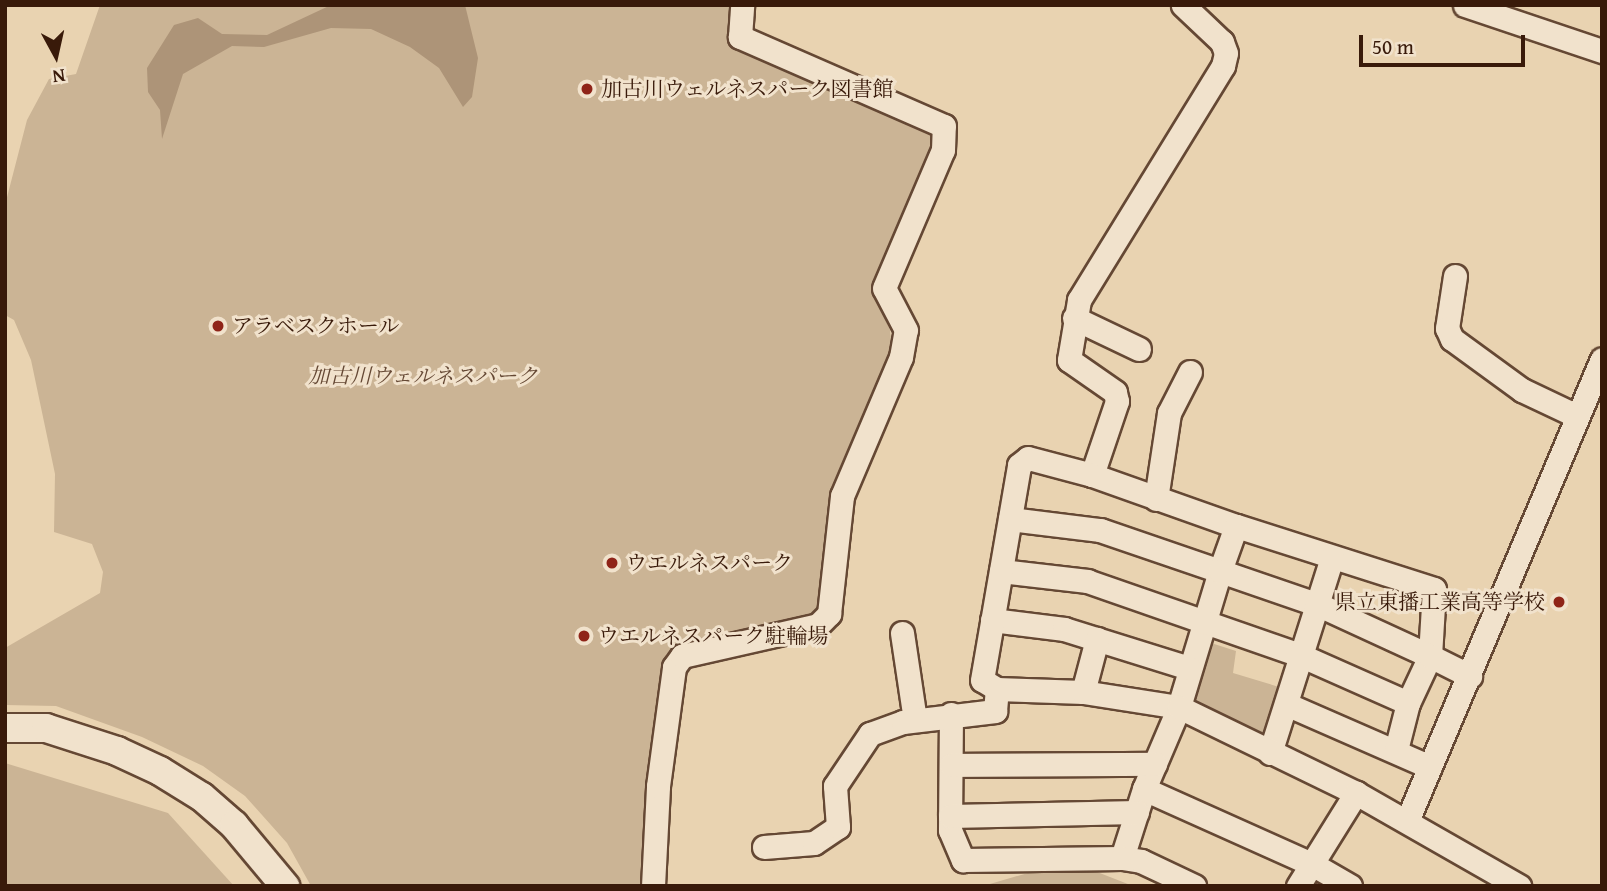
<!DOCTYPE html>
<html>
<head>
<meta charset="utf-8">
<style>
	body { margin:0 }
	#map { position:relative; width:1607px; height:891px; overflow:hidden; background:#e9d3b1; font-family:"Gentium Book Plus","Noto Serif JP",serif }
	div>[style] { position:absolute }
	.green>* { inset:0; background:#cbb495 }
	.water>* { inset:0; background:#ad9478 }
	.roads { filter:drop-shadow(2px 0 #654834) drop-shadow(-2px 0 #654834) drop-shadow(0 2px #654834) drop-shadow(0 -2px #654834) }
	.minor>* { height:23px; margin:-11.5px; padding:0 11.5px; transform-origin:11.5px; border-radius:11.5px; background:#f1e2cc }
	.tertiary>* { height:28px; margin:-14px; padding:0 14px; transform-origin:14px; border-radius:14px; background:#f1e2cc }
	.dots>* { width:19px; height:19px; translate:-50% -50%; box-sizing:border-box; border:4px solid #f1e2cc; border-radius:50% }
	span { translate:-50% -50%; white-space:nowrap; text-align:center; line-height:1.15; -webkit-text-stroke:6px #f1e2cc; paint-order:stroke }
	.poi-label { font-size:21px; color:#391a0a }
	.left { translate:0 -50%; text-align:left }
	.right { translate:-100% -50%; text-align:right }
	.park-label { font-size:21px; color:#654834; font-style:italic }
	.frame { position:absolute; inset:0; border:7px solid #391a0a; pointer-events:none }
	.north { position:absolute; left:21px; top:21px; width:70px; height:70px; -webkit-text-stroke:5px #f1e2cc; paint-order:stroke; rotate:172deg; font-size:19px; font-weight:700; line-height:28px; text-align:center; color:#391a0a }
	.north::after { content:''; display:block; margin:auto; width:24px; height:32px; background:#391a0a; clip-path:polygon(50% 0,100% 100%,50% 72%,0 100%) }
	.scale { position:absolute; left:1359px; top:35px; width:166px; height:32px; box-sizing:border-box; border:4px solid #391a0a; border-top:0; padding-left:9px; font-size:21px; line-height:24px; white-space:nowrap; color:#391a0a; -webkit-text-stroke:5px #f1e2cc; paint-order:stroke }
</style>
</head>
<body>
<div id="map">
	<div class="green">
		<div style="clip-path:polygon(100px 5px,739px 5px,736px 44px,934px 130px,936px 146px,872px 289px,890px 330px,892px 349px,833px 488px,822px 558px,821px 609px,811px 617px,666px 654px,646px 805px,643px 886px,311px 886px,287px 843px,245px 796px,203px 766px,142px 737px,56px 706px,5px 705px,5px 648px,100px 593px,103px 572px,92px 544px,54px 532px,55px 474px,31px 360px,14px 320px,5px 315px,5px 205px,27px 120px,49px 79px,76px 74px)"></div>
		<div style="clip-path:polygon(1208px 642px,1236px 651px,1233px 673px,1279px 687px,1268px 735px,1191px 701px)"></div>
		<div style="clip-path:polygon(5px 763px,168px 813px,234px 886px,5px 886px)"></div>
		<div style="clip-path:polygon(1069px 861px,1133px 886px,983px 886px)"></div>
	</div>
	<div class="water">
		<div style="clip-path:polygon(331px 5px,465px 5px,478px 58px,472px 97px,463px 107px,439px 68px,410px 47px,371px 29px,331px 28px,264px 47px,232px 46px,183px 74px,162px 139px,160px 110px,148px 92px,147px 68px,174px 25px,198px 18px,222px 34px,267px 35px)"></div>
	</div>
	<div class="roads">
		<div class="minor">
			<div style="left:1465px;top:5px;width:145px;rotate:18.6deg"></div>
			<div style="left:1455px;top:276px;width:53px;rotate:98.7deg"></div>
			<div style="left:1447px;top:328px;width:12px;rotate:66deg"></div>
			<div style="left:1452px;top:339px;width:87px;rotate:36.1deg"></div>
			<div style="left:1522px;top:390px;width:61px;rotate:25.3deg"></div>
			<div style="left:1074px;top:318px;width:72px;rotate:25.5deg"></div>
			<div style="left:1092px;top:475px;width:78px;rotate:-71.3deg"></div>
			<div style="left:1117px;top:401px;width:9px;rotate:-103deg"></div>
			<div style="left:1115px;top:392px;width:56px;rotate:-145.2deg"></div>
			<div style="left:1069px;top:360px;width:61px;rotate:-80.5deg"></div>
			<div style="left:1079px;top:300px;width:275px;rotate:-58.4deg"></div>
			<div style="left:1223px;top:66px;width:13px;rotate:-77deg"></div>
			<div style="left:1226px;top:53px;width:12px;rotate:-110deg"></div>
			<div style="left:1222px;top:42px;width:54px;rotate:-136.5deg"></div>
			<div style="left:1156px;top:499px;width:87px;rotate:-81.4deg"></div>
			<div style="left:1169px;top:413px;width:46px;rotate:-62.9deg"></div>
			<div style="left:1010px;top:519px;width:91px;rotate:7deg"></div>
			<div style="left:1100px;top:530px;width:127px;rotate:18.9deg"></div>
			<div style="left:1220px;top:571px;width:142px;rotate:106.8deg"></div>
			<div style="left:1179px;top:707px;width:89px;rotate:113.1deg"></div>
			<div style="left:1144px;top:789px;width:72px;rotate:107.7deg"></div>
			<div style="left:1001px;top:571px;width:87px;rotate:6.6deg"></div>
			<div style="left:1087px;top:581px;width:228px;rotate:19.2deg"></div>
			<div style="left:1302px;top:656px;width:116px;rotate:23.9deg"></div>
			<div style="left:992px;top:620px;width:73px;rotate:7.1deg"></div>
			<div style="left:1064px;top:629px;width:131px;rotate:17.3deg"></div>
			<div style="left:902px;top:633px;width:88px;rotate:81.5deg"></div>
			<div style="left:997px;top:689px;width:17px;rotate:-149deg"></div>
			<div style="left:982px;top:680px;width:218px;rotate:-80.2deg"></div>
			<div style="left:1019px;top:465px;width:11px;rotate:-38deg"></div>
			<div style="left:1028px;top:458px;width:66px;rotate:14.9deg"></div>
			<div style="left:1092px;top:475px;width:153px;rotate:19.5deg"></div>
			<div style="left:1083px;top:692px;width:55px;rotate:-75.2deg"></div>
			<div style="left:1286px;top:704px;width:157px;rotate:23.6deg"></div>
			<div style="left:951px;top:714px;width:116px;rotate:90.5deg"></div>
			<div style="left:950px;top:830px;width:33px;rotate:67deg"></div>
			<div style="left:963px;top:860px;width:159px;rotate:-0.7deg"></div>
			<div style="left:1122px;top:858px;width:19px;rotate:9deg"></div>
			<div style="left:1141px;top:861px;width:59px;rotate:25.3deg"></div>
			<div style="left:1396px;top:750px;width:49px;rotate:-75.7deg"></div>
			<div style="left:1408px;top:703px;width:52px;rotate:-64.9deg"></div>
			<div style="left:1430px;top:656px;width:67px;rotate:-86.6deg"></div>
			<div style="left:1434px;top:589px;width:208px;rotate:-162.3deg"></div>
			<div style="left:1236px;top:526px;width:48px;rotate:109.6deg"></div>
			<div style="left:1220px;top:571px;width:105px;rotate:19deg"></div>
			<div style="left:1319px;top:605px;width:122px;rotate:24.7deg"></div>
			<div style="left:1430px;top:656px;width:45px;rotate:26.6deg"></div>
			<div style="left:1270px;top:753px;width:205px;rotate:-72.4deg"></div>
			<div style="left:951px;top:765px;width:204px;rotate:-0.3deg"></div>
			<div style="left:1144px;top:789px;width:184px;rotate:24.1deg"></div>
			<div style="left:1312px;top:864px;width:44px;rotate:30.1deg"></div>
			<div style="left:950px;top:816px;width:187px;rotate:-1.2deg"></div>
			<div style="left:1407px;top:821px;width:501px;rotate:-67.12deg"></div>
			<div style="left:764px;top:847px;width:50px;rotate:-4.6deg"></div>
			<div style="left:814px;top:843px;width:29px;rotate:-34deg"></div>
			<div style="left:838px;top:827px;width:41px;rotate:-94.2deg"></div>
			<div style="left:835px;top:786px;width:63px;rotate:-56.1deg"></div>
			<div style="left:870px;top:734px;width:35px;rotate:-20deg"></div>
			<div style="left:903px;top:722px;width:93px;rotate:-6.8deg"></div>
			<div style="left:995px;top:711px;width:22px;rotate:-85deg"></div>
			<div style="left:997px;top:689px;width:86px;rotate:2deg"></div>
			<div style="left:1083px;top:692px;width:97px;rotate:8.9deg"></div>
			<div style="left:1179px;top:707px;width:197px;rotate:25.9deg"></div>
			<div style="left:1356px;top:793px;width:188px;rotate:29.7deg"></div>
			<div style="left:653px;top:886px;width:100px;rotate:-87.1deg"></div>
			<div style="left:658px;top:786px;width:120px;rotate:-82.3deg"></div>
			<div style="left:674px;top:667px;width:14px;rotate:-54deg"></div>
			<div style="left:682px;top:656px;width:139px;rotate:-12.8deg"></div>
			<div style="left:818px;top:625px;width:16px;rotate:-45deg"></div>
			<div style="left:829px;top:614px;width:119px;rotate:-83.7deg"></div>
			<div style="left:842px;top:496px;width:151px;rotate:-67deg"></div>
			<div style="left:901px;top:357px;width:27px;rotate:-80deg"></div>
			<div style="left:906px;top:330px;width:47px;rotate:-117.6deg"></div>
			<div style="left:884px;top:288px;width:150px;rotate:-66.9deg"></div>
			<div style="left:943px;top:150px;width:24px;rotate:-88deg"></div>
			<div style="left:944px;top:126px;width:223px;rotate:-156.4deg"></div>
			<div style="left:740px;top:37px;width:32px;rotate:-86deg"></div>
			<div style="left:1298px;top:886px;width:110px;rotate:-58.1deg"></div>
		</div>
		<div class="tertiary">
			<div style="left:5px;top:728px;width:41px"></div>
			<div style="left:46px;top:728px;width:75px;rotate:17.9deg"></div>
			<div style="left:117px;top:751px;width:47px;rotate:24.9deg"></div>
			<div style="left:160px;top:771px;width:49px;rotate:31.8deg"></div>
			<div style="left:202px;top:797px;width:43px;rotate:41.2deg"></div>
			<div style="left:234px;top:825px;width:80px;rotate:50.1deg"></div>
		</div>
	</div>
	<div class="dots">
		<div style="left:587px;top:89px;background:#8f2418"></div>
		<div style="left:218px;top:326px;background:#8f2418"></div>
		<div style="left:612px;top:563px;background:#8f2418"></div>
		<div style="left:1559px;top:602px;background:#8f2418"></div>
		<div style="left:584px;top:636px;background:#8f2418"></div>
	</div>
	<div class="poi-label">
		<span class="left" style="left:601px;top:89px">加古川ウェルネスパーク図書館</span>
		<span class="left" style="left:232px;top:326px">アラベスクホール</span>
		<span class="left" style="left:626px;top:563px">ウエルネスパーク</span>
		<span class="right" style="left:1545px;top:602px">県立東播工業高等学校</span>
		<span class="left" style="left:598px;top:636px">ウエルネスパーク駐輪場</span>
	</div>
	<div class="park-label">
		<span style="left:423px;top:376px">加古川ウェルネスパーク</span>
	</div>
	<div class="frame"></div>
	<div class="north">N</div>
	<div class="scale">50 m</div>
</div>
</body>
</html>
